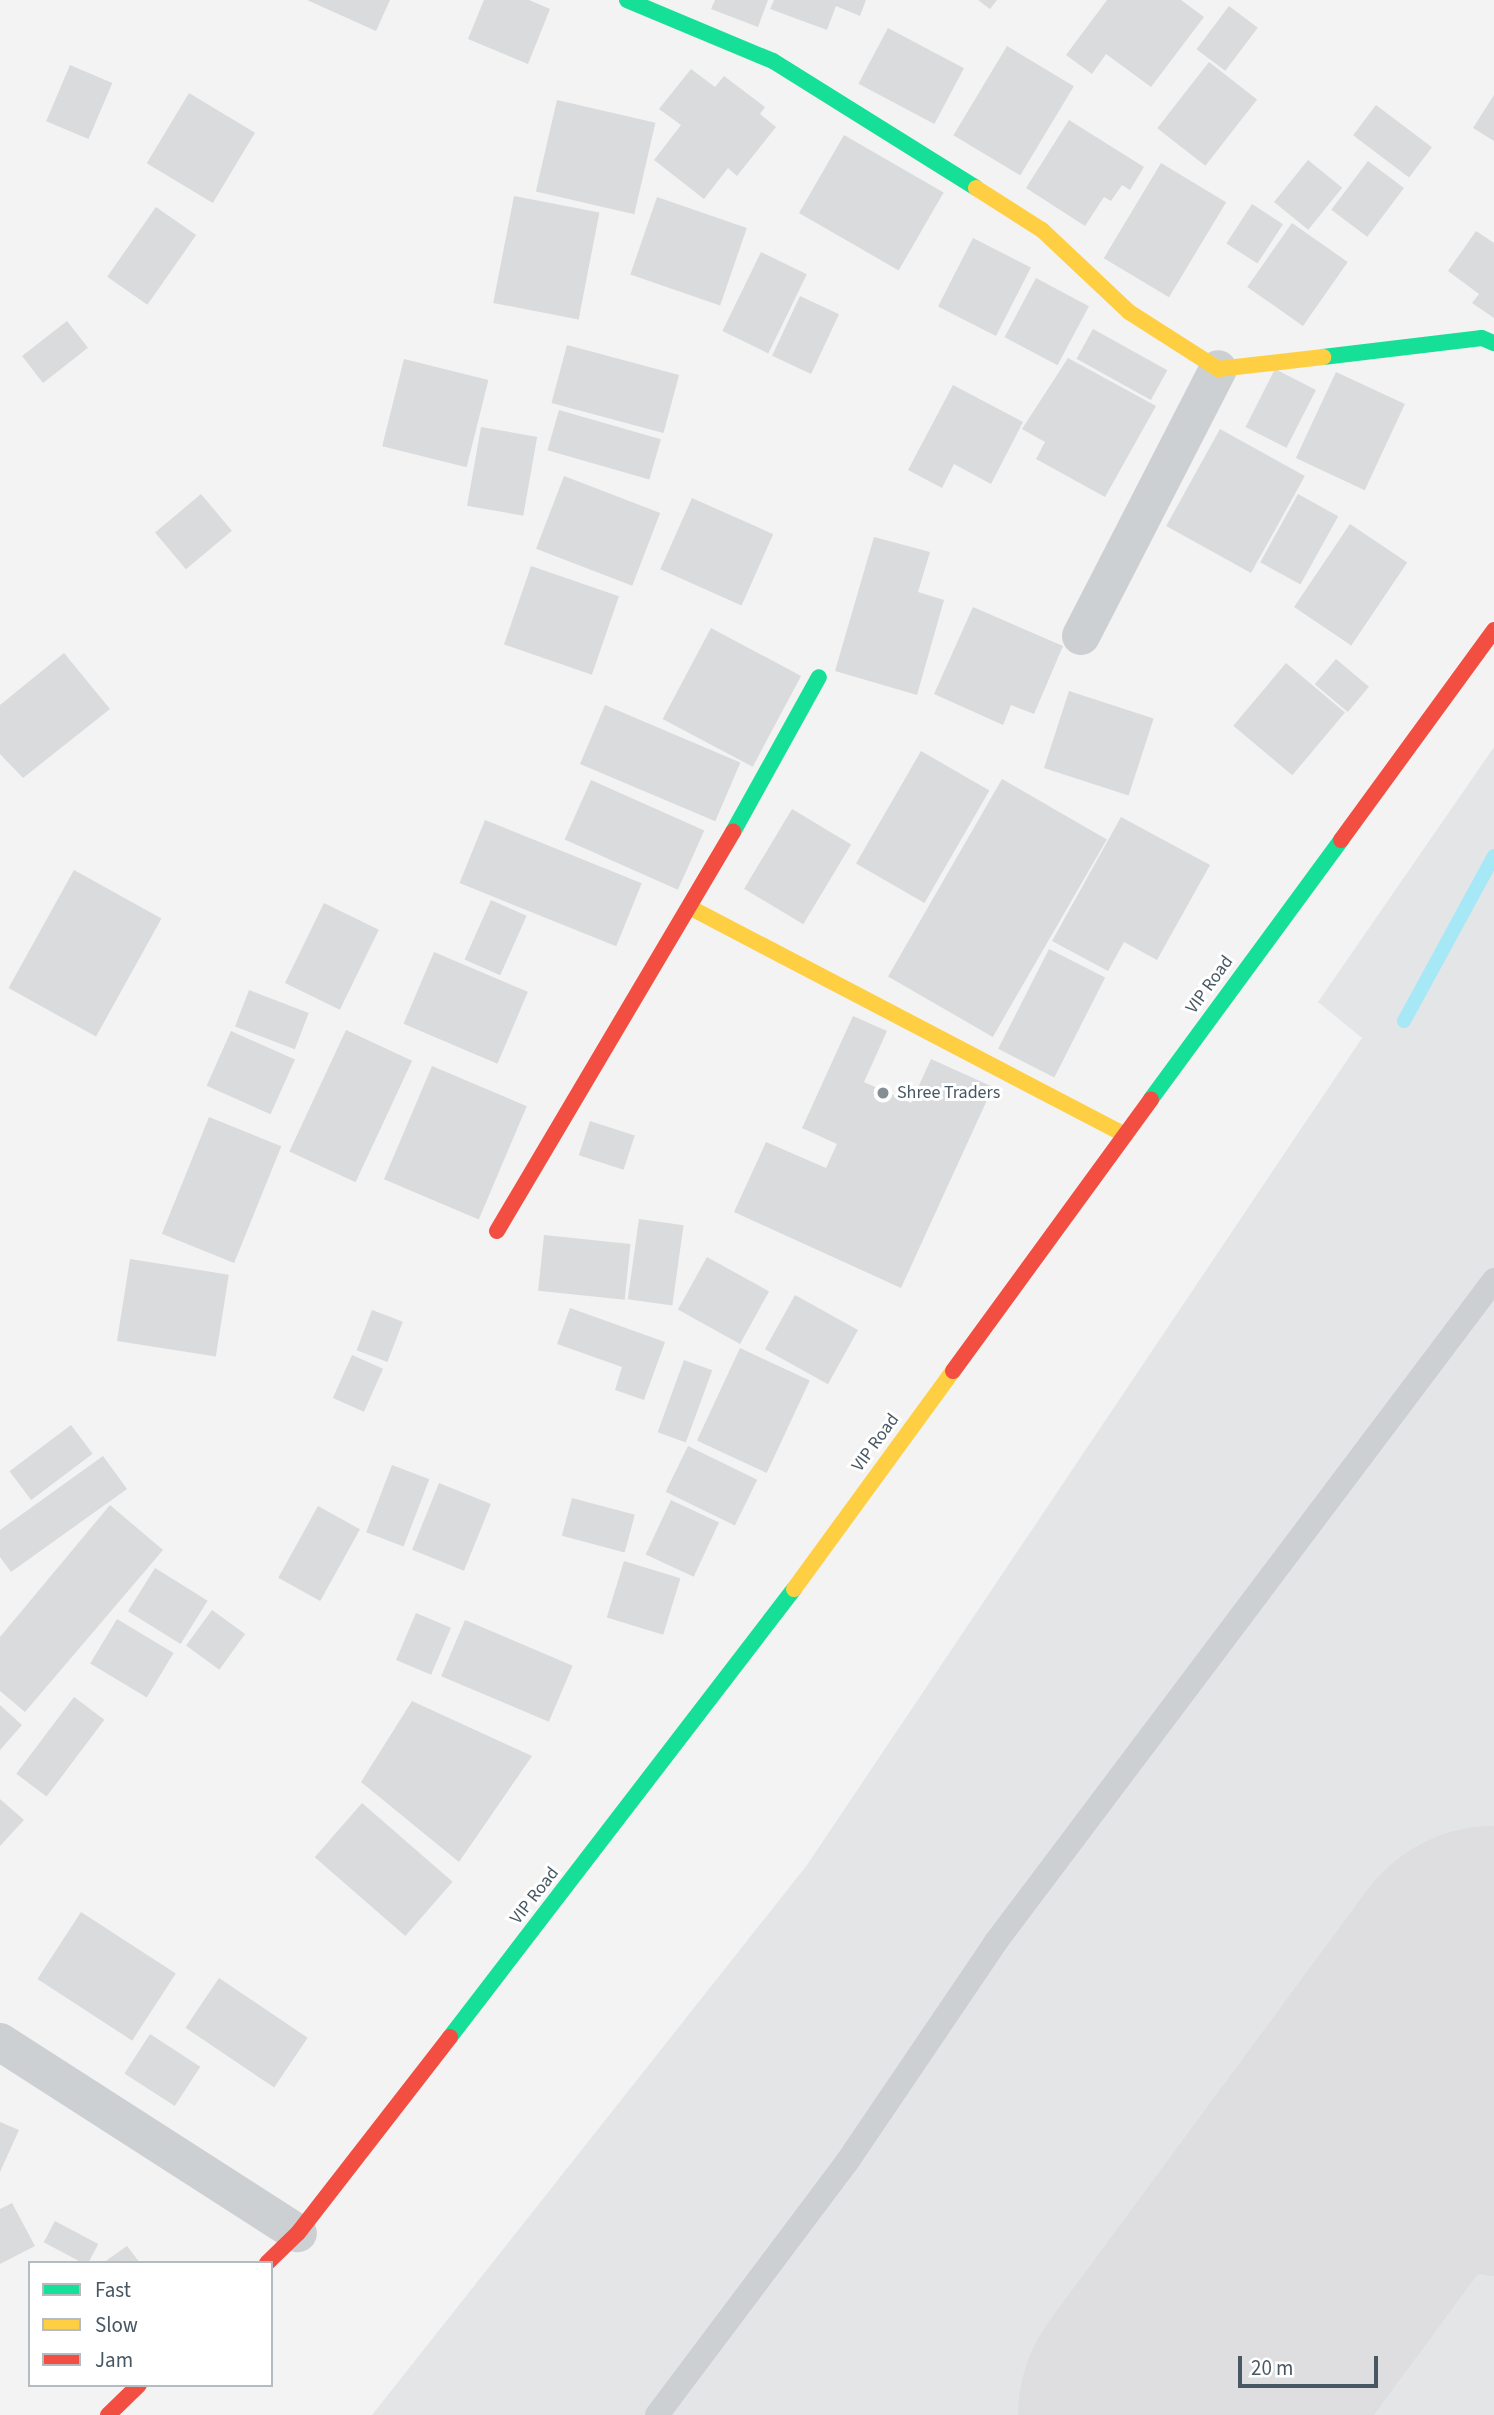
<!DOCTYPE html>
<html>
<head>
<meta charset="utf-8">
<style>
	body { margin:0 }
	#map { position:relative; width:1494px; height:2415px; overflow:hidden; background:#f4f3f3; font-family:"Source Sans 3",sans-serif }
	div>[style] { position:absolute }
	.airport>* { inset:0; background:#e3e5e7 }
	.stream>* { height:14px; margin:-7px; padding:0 7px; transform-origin:7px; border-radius:7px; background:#a7e8f6 }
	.taxiway>* { height:126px; margin:-63px; padding:0 63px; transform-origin:63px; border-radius:63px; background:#dedee0 }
	.runway>* { height:317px; margin:-158.5px; padding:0 158.5px; transform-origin:158.5px; border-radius:158.5px; background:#dedee0 }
	.building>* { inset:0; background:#d9dbdc; transform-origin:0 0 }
	.lane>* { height:24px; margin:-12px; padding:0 12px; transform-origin:12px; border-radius:12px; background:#cdd0d2 }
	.street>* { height:38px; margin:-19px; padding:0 19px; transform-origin:19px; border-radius:19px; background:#cdd0d2 }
	.fast>* { height:16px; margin:-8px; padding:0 8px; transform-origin:8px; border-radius:8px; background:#16e098 }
	.slow>* { height:16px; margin:-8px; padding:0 8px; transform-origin:8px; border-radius:8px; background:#ffcf43 }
	.jam>* { height:16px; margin:-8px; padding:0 8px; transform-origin:8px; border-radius:8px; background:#f24e42 }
	.dots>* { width:19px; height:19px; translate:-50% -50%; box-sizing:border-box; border:4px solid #fff; border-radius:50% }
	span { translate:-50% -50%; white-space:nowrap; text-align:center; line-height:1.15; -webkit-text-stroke:6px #fff; paint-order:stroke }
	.street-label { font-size:18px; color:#475763 }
	.poi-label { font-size:18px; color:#475763 }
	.left { translate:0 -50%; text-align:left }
	.legend { position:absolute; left:28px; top:2261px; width:245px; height:126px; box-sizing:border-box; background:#fff; border:2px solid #b5bcc1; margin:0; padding:9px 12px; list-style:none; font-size:21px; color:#475763 }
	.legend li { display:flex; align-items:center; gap:14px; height:35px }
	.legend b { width:35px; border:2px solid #b5bcc1 }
	.scale { position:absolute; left:1238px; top:2356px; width:140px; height:32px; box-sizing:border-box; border:4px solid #475763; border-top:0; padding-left:9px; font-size:21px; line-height:24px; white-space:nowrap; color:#475763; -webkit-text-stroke:5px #fff; paint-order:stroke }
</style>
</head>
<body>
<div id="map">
	<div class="airport">
		<div style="clip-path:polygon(1494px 747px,1494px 2415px,372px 2415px,807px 1865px,1362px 1038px,1318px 1002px)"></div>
	</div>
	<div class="stream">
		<div style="left:1404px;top:1021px;width:188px;rotate:-61.4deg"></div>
	</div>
	<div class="taxiway">
		<div style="left:1387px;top:2129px;width:136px;rotate:38.1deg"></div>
	</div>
	<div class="runway">
		<div style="left:1176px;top:2415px;width:536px;rotate:-53.58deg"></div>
	</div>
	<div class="building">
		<div style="clip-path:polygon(307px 0,390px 0,376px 31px)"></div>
		<div style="clip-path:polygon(484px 0,529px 0,550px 9px,528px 64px,468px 39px)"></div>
		<div style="clip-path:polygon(715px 0,768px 0,758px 27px,711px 9px)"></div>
		<div style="clip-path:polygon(774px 0,866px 0,860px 16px,836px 6px,827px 30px,770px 9px)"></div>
		<div style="clip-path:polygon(978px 0,997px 0,990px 9px)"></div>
		<div style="clip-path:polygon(1107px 0,1181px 0,1204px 17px,1151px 87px,1106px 54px,1092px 74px,1066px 55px)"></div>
		<div style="left:1229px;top:6px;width:36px;height:54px;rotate:37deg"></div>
		<div style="left:888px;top:28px;width:86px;height:63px;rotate:28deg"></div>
		<div style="left:1007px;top:46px;width:78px;height:104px;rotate:31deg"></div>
		<div style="left:1209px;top:62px;width:61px;height:84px;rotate:38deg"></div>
		<div style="left:70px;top:65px;width:46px;height:61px;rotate:23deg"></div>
		<div style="clip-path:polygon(691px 69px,715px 87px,724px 76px,765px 107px,760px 114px,776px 127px,737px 176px,728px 168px,704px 199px,654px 160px,681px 125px,659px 109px)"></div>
		<div style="left:189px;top:93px;width:77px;height:82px;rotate:31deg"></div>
		<div style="clip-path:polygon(1494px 95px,1494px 141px,1473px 128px)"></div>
		<div style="left:557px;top:100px;width:101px;height:94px;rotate:13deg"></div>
		<div style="left:1376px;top:105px;width:70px;height:38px;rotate:37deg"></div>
		<div style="clip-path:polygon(1069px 120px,1144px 167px,1130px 190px,1122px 185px,1111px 201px,1104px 197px,1085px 226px,1026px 188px)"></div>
		<div style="left:844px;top:135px;width:115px;height:90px;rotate:30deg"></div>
		<div style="left:1308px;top:160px;width:44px;height:54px;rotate:39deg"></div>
		<div style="left:1368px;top:161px;width:45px;height:61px;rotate:37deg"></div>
		<div style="left:1161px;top:163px;width:76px;height:111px;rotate:31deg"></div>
		<div style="left:514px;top:196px;width:87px;height:109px;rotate:11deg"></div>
		<div style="left:657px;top:197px;width:95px;height:82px;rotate:19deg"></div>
		<div style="left:1252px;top:204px;width:37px;height:47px;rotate:33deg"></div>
		<div style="left:156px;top:207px;width:49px;height:85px;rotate:35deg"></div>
		<div style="left:1292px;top:223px;width:68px;height:78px;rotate:35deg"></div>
		<div style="clip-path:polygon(1476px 231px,1494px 243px,1494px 318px,1472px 303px,1479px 294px,1448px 271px)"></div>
		<div style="left:973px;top:238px;width:65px;height:77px;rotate:27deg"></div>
		<div style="left:761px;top:252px;width:51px;height:88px;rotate:26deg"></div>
		<div style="left:1036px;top:278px;width:60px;height:67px;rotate:28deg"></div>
		<div style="left:800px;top:296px;width:43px;height:66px;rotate:25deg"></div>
		<div style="left:67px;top:321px;width:34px;height:57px;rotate:52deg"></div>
		<div style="left:1093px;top:329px;width:85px;height:34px;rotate:29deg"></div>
		<div style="left:567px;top:345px;width:116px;height:60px;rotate:15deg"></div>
		<div style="clip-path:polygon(1068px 358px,1156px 406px,1105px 497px,1036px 459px,1045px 442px,1022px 429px)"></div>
		<div style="left:404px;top:359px;width:87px;height:90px;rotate:14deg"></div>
		<div style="left:1275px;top:369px;width:46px;height:65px;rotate:27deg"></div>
		<div style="left:1336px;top:372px;width:76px;height:95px;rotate:25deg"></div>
		<div style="clip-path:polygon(953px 385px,1023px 422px,991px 484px,954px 464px,942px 488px,908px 470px)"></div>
		<div style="left:559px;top:410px;width:106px;height:42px;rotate:16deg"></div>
		<div style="left:481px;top:427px;width:57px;height:80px;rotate:10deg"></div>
		<div style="left:1220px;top:429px;width:97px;height:111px;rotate:29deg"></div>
		<div style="left:564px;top:476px;width:103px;height:78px;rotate:21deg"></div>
		<div style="left:201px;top:494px;width:48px;height:60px;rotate:50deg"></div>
		<div style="left:1298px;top:494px;width:46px;height:78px;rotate:29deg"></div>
		<div style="left:692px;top:498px;width:89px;height:78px;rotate:24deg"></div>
		<div style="left:1350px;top:524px;width:69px;height:100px;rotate:34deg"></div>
		<div style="clip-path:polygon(874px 537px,930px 552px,918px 592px,944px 600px,917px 695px,835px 671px)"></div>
		<div style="left:531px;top:566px;width:93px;height:83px;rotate:19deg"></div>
		<div style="clip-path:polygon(973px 607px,1063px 646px,1034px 714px,1011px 705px,1003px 725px,934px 694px)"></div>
		<div style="left:711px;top:628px;width:102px;height:103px;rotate:28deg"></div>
		<div style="clip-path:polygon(64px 653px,110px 709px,23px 778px,0 754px,0 705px)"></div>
		<div style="left:1336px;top:659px;width:43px;height:33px;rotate:40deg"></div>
		<div style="left:1286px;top:663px;width:77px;height:82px;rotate:40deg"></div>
		<div style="left:1069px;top:691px;width:89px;height:81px;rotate:18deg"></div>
		<div style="left:605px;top:705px;width:147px;height:64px;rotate:23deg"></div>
		<div style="left:921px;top:751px;width:79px;height:130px;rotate:30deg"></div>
		<div style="left:1002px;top:779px;width:121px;height:228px;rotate:30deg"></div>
		<div style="left:591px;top:780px;width:124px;height:65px;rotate:24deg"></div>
		<div style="left:792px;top:809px;width:69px;height:93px;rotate:31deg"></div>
		<div style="clip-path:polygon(1121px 817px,1210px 865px,1157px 960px,1124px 942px,1108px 971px,1052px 941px)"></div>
		<div style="left:485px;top:820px;width:169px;height:68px;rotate:22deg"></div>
		<div style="left:74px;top:870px;width:100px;height:135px;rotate:29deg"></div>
		<div style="left:491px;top:900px;width:39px;height:65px;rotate:24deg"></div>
		<div style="left:324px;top:903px;width:61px;height:89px;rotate:26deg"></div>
		<div style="left:1049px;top:949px;width:63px;height:112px;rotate:27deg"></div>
		<div style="left:434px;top:952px;width:102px;height:78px;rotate:23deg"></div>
		<div style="left:249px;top:990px;width:64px;height:39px;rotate:21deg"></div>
		<div style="clip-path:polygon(853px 1016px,887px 1031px,864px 1082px,911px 1103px,931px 1059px,993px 1087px,901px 1288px,734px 1212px,766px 1142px,826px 1168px,837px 1144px,802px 1128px)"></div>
		<div style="left:346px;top:1030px;width:73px;height:134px;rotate:25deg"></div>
		<div style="left:231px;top:1031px;width:70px;height:60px;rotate:24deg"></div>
		<div style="left:432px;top:1066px;width:103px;height:123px;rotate:23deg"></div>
		<div style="left:209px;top:1117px;width:78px;height:126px;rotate:22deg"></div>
		<div style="left:590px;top:1121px;width:47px;height:36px;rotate:18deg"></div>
		<div style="left:639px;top:1219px;width:45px;height:81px;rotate:8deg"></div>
		<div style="left:544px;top:1235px;width:87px;height:56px;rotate:6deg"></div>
		<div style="left:707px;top:1257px;width:71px;height:60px;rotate:29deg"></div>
		<div style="left:130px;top:1259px;width:100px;height:83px;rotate:9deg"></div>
		<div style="left:795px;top:1295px;width:72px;height:62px;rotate:29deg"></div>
		<div style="clip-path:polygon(570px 1308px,665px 1342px,644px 1400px,615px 1390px,622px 1367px,557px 1344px)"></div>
		<div style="left:372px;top:1310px;width:33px;height:43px;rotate:21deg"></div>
		<div style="left:740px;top:1348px;width:77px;height:102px;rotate:25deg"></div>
		<div style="left:352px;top:1355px;width:34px;height:47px;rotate:24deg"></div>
		<div style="left:684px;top:1360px;width:30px;height:77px;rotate:20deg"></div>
		<div style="left:71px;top:1425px;width:36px;height:77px;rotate:53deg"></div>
		<div style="left:688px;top:1446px;width:77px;height:51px;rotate:26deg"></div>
		<div style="clip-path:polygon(103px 1456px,127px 1489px,11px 1572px,0 1557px,0 1530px)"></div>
		<div style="left:392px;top:1465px;width:40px;height:72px;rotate:21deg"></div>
		<div style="left:439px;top:1483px;width:56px;height:72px;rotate:22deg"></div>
		<div style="left:572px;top:1498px;width:65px;height:39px;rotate:15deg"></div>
		<div style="left:671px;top:1500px;width:53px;height:60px;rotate:25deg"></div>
		<div style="clip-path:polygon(110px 1505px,163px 1550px,25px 1712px,0 1691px,0 1637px)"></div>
		<div style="left:318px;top:1506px;width:48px;height:82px;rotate:29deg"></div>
		<div style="left:624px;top:1561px;width:59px;height:59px;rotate:17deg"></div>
		<div style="left:155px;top:1568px;width:62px;height:51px;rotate:32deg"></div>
		<div style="left:212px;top:1610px;width:41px;height:44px;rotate:36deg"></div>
		<div style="left:416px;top:1613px;width:38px;height:51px;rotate:23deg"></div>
		<div style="left:117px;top:1619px;width:66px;height:52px;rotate:31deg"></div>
		<div style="left:465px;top:1620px;width:117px;height:61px;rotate:23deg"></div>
		<div style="left:74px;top:1697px;width:38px;height:96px;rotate:37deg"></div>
		<div style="clip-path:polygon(412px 1701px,532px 1756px,459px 1862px,361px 1782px)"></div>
		<div style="clip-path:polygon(0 1705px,22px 1725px,0 1750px)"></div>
		<div style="clip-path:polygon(0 1799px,24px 1820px,0 1846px)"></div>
		<div style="left:362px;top:1803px;width:120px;height:72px;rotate:41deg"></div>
		<div style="left:81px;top:1912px;width:113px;height:80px;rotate:33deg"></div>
		<div style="left:219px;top:1978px;width:107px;height:60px;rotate:34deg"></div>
		<div style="left:150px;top:2034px;width:60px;height:47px;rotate:33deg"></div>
		<div style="clip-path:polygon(0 2122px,19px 2130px,0 2172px)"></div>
		<div style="clip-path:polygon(12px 2203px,35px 2246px,0 2264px,0 2209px)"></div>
		<div style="left:55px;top:2221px;width:49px;height:24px;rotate:28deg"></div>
		<div style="clip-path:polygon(127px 2246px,140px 2263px,103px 2263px)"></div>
	</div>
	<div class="lane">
		<div style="left:657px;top:2415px;width:316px;rotate:-53.1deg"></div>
		<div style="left:847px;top:2162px;width:264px;rotate:-55.9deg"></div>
		<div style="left:995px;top:1943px;width:830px;rotate:-53.03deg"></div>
	</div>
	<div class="street">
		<div style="left:1081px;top:636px;width:300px;rotate:-62.8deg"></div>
		<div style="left:0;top:2042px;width:354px;rotate:32.7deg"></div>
	</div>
	<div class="fast">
		<div style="left:627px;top:0;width:158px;rotate:22.7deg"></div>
		<div style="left:773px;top:61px;width:239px;rotate:32deg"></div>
		<div style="left:1323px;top:357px;width:160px;rotate:-6.8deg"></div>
		<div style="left:1482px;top:338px;width:13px;rotate:23deg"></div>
		<div style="left:733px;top:832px;width:177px;rotate:-61deg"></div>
		<div style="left:1151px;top:1099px;width:321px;rotate:-53.7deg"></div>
		<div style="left:450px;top:2037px;width:565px;rotate:-52.48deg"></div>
	</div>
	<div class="slow">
		<div style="left:976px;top:188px;width:78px;rotate:32.5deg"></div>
		<div style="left:1042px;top:230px;width:120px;rotate:43.3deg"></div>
		<div style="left:1129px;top:312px;width:106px;rotate:32.6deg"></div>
		<div style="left:1218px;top:369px;width:106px;rotate:-6.5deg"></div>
		<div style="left:691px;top:908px;width:490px;rotate:27.6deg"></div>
		<div style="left:794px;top:1589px;width:270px;rotate:-53.9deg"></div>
	</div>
	<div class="jam">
		<div style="left:1341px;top:840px;width:260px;rotate:-53.9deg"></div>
		<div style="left:497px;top:1231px;width:464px;rotate:-59.4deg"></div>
		<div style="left:953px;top:1371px;width:336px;rotate:-53.9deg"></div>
		<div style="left:267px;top:2263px;width:43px;rotate:-44.1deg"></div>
		<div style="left:298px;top:2233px;width:248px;rotate:-52.2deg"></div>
		<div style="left:108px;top:2415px;width:43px;rotate:-44.1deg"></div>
	</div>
	<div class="dots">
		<div style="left:883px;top:1093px;background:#848e95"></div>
	</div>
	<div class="street-label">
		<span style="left:1210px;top:985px;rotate:-54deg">VIP Road</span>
		<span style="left:876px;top:1443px;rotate:-54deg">VIP Road</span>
		<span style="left:535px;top:1896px;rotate:-52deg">VIP Road</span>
	</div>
	<div class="poi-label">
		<span class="left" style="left:897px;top:1093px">Shree Traders</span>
	</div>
	<ul class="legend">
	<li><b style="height:9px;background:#16e098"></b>Fast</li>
	<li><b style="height:9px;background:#ffcf43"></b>Slow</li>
	<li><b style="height:9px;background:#f24e42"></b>Jam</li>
	</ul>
	<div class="scale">20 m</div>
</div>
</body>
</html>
